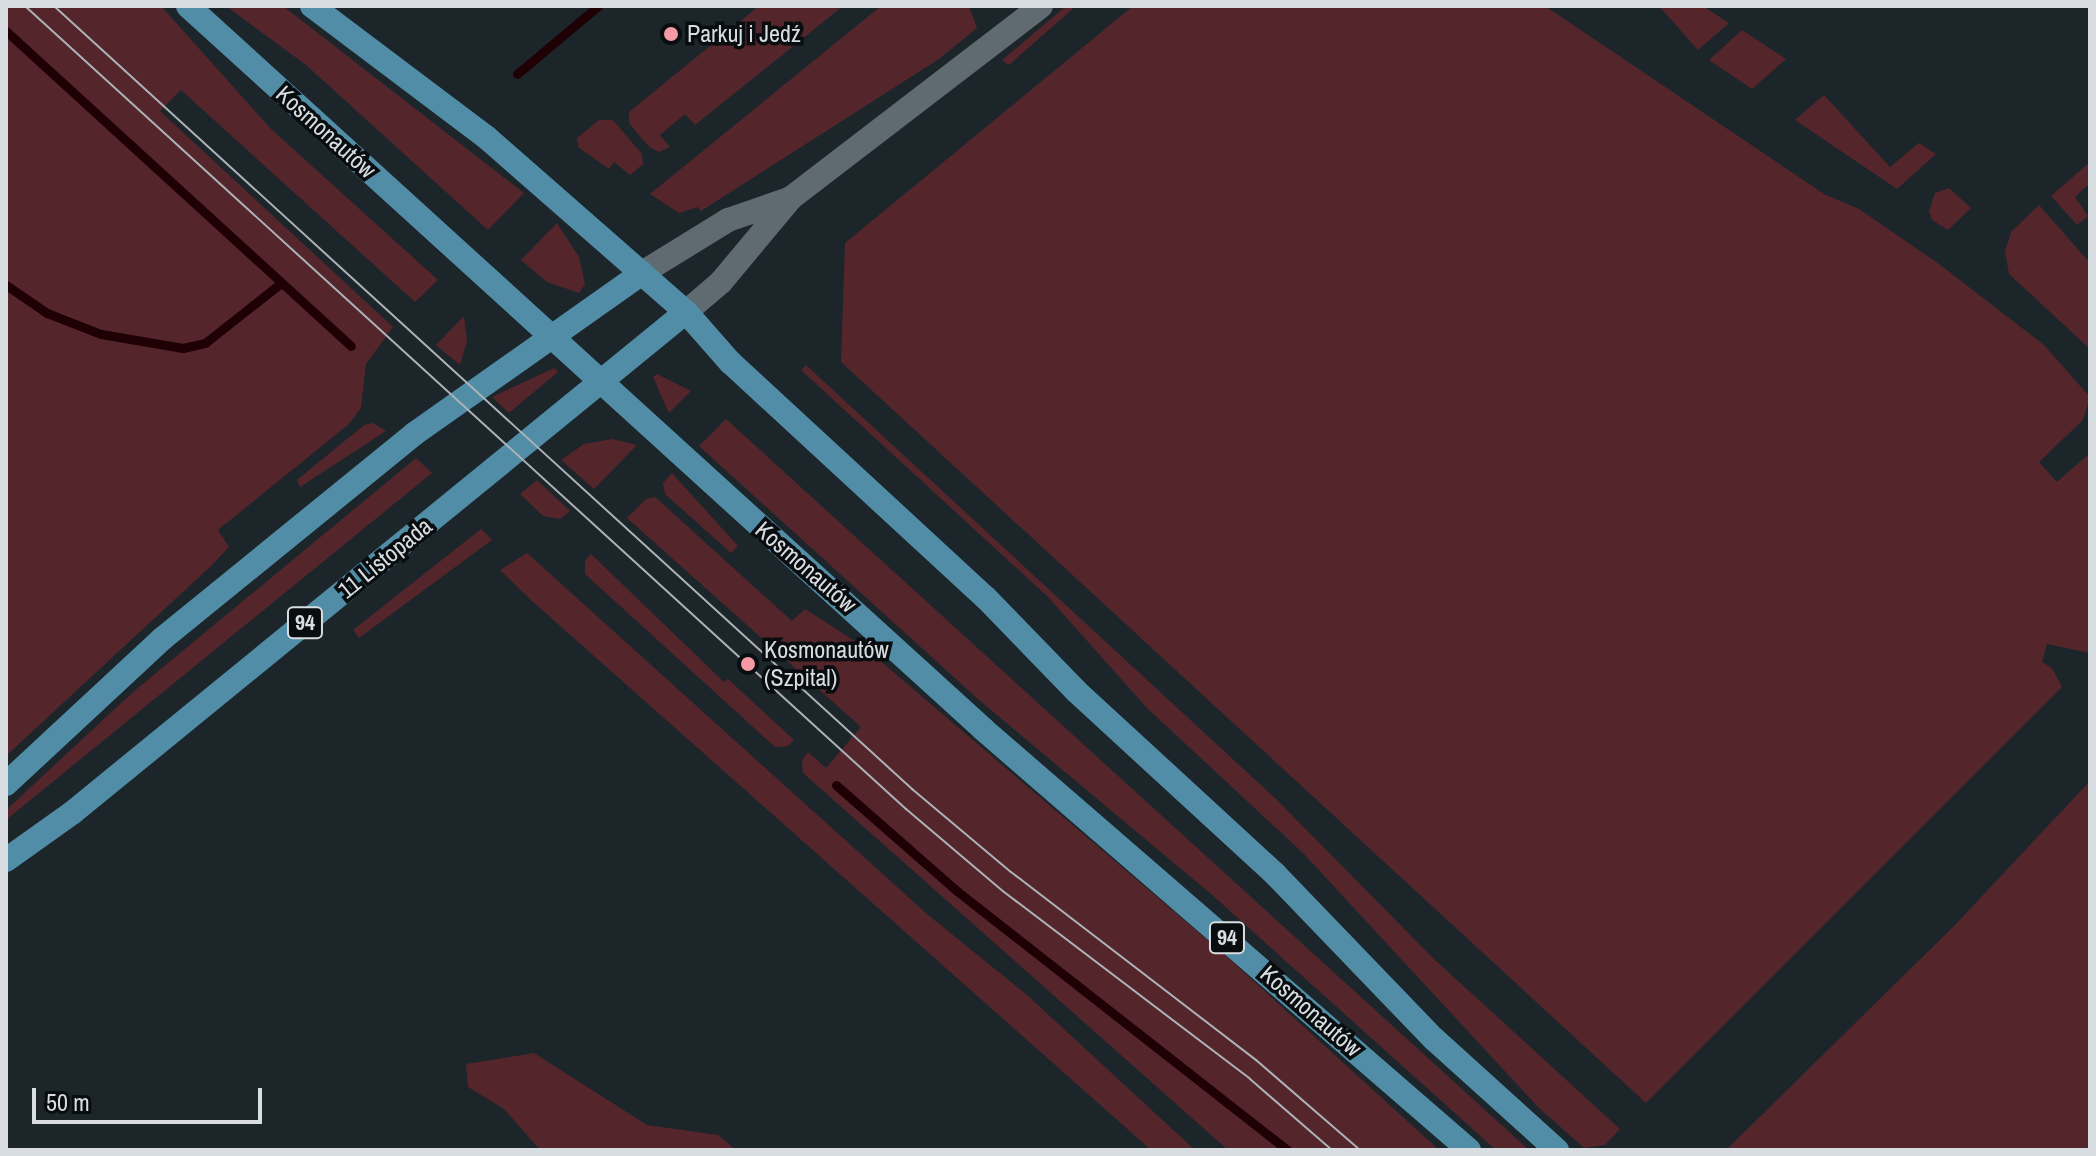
<!DOCTYPE html>
<html>
<head>
<meta charset="utf-8">
<style>
	body { margin:0 }
	#map { position:relative; width:2096px; height:1156px; overflow:hidden; background:#1b252a; font-family:"Archivo Narrow",sans-serif }
	div>[style] { position:absolute }
	.green>* { inset:0; background:#54262c }
	.stream>* { height:9px; margin:-4.5px; padding:0 4.5px; transform-origin:4.5px; border-radius:4.5px; background:#1f0005 }
	.minor>* { height:24px; margin:-12px; padding:0 12px; transform-origin:12px; border-radius:12px; background:#606b71 }
	.major>* { height:24px; margin:-12px; padding:0 12px; transform-origin:12px; border-radius:12px; background:#518da6 }
	.tram>* { height:2px; margin:-1px; padding:0 1px; transform-origin:1px; border-radius:1px; background:#acb3b7 }
	.dots>* { width:22px; height:22px; translate:-50% -50%; box-sizing:border-box; border:4px solid #090d0f; border-radius:50% }
	span { translate:-50% -50%; white-space:nowrap; text-align:center; line-height:1.15; -webkit-text-stroke:7px #090d0f; paint-order:stroke }
	.shield-label span { padding:2px 6px; background:#090d0f; border:2px solid; border-radius:6px; -webkit-text-stroke-width:0 }
	.shield-label { font-size:22px; color:#d7dde0; font-weight:700 }
	.poi-label { font-size:24px; color:#d7dde0 }
	.left { translate:0 -50%; text-align:left }
	.street-label { font-size:24px; color:#d7dde0 }
	.frame { position:absolute; inset:0; border:8px solid #d7dde0; pointer-events:none }
	.scale { position:absolute; left:32px; top:1088px; width:230px; height:36px; box-sizing:border-box; border:4px solid #d7dde0; border-top:0; padding-left:10px; font-size:24px; line-height:28px; white-space:nowrap; color:#d7dde0; -webkit-text-stroke:6px #090d0f; paint-order:stroke }
</style>
</head>
<body>
<div id="map">
	<div class="green">
		<div style="clip-path:polygon(6px 6px,161px 6px,270px 128px,438px 280px,415px 302px,181px 90px,160px 111px,393px 327px,366px 364px,361px 408px,349px 424px,218px 530px,229px 547px,212px 565px,6px 756px)"></div>
		<div style="clip-path:polygon(226px 6px,283px 6px,524px 193px,488px 230px,306px 65px)"></div>
		<div style="clip-path:polygon(759px 6px,843px 6px,695px 125px,685px 114px,660px 135px,670px 147px,659px 152px,649px 147px,629px 123px,629px 112px)"></div>
		<div style="clip-path:polygon(881px 6px,969px 6px,977px 28px,939px 59px,701px 211px,698px 207px,679px 213px,650px 194px)"></div>
		<div style="clip-path:polygon(1066px 6px,1076px 6px,1009px 65px,1002px 60px)"></div>
		<div style="clip-path:polygon(1133px 6px,1545px 6px,1824px 194px,1859px 209px,1939px 264px,2044px 345px,2090px 397px,2083px 420px,2039px 462px,2057px 482px,2090px 453px,2090px 653px,2047px 644px,2042px 662px,2052px 668px,2062px 687px,1646px 1103px,841px 362px,845px 243px)"></div>
		<div style="clip-path:polygon(1659px 6px,1703px 6px,1729px 23px,1698px 50px)"></div>
		<div style="clip-path:polygon(1742px 30px,1786px 59px,1752px 89px,1709px 60px)"></div>
		<div style="clip-path:polygon(1824px 95px,1890px 167px,1919px 143px,1936px 154px,1897px 189px,1795px 120px)"></div>
		<div style="clip-path:polygon(599px 120px,613px 120px,642px 154px,643px 164px,630px 175px,614px 162px,609px 169px,578px 147px,577px 138px)"></div>
		<div style="clip-path:polygon(2090px 162px,2090px 183px,2075px 197px,2088px 216px,2077px 225px,2051px 196px)"></div>
		<div style="clip-path:polygon(1949px 188px,1971px 208px,1948px 230px,1932px 220px,1929px 211px,1935px 193px)"></div>
		<div style="clip-path:polygon(2039px 205px,2090px 263px,2090px 349px,2009px 274px,2005px 251px,2011px 232px)"></div>
		<div style="clip-path:polygon(557px 223px,579px 257px,585px 284px,579px 293px,547px 282px,521px 260px)"></div>
		<div style="clip-path:polygon(464px 316px,467px 341px,460px 365px,436px 345px)"></div>
		<div style="clip-path:polygon(806px 365px,1276px 799px,1434px 959px,1620px 1129px,1605px 1145px,1584px 1148px,1538px 1107px,1303px 853px,1147px 708px,1048px 597px,801px 370px)"></div>
		<div style="clip-path:polygon(554px 368px,558px 372px,509px 413px,492px 397px)"></div>
		<div style="clip-path:polygon(657px 374px,691px 391px,669px 413px,653px 377px)"></div>
		<div style="clip-path:polygon(726px 419px,1529px 1150px,1496px 1150px,1211px 894px,979px 700px,699px 446px)"></div>
		<div style="clip-path:polygon(373px 423px,386px 431px,300px 487px,297px 480px,364px 425px)"></div>
		<div style="clip-path:polygon(612px 439px,637px 445px,594px 489px,561px 460px,584px 444px)"></div>
		<div style="clip-path:polygon(416px 458px,432px 473px,6px 820px,6px 810px,133px 692px)"></div>
		<div style="clip-path:polygon(672px 473px,738px 546px,731px 553px,665px 494px,663px 483px)"></div>
		<div style="clip-path:polygon(537px 480px,570px 511px,560px 519px,543px 516px,520px 494px)"></div>
		<div style="clip-path:polygon(655px 497px,792px 621px,805px 609px,864px 647px,1225px 955px,1439px 1150px,1228px 1150px,803px 773px,802px 760px,808px 752px,826px 768px,861px 727px,627px 518px,646px 499px)"></div>
		<div style="clip-path:polygon(481px 529px,492px 540px,359px 638px,353px 630px)"></div>
		<div style="clip-path:polygon(527px 553px,927px 914px,1027px 995px,1195px 1150px,1151px 1150px,532px 601px,500px 570px)"></div>
		<div style="clip-path:polygon(591px 554px,724px 682px,728px 679px,794px 740px,788px 746px,775px 747px,585px 574px,585px 561px)"></div>
		<div style="clip-path:polygon(2090px 781px,2090px 1150px,1726px 1150px,1955px 925px)"></div>
		<div style="clip-path:polygon(534px 1053px,647px 1125px,718px 1135px,736px 1150px,540px 1150px,504px 1109px,468px 1087px,466px 1064px)"></div>
	</div>
	<div class="stream">
		<div style="left:6px;top:31px;width:467px;rotate:42.4deg"></div>
		<div style="left:517px;top:74px;width:106px;rotate:-40deg"></div>
		<div style="left:6px;top:285px;width:50px;rotate:34.3deg"></div>
		<div style="left:47px;top:313px;width:58px;rotate:21.3deg"></div>
		<div style="left:101px;top:334px;width:83px;rotate:9.7deg"></div>
		<div style="left:183px;top:348px;width:23px;rotate:-13deg"></div>
		<div style="left:205px;top:343px;width:97px;rotate:-38.3deg"></div>
		<div style="left:836px;top:785px;width:161px;rotate:41.2deg"></div>
		<div style="left:957px;top:891px;width:420px;rotate:38.1deg"></div>
	</div>
	<div class="minor">
		<div style="left:642px;top:273px;width:101px;rotate:-31.6deg"></div>
		<div style="left:728px;top:220px;width:65px;rotate:-19deg"></div>
		<div style="left:686px;top:312px;width:46px;rotate:-40.6deg"></div>
		<div style="left:721px;top:282px;width:109px;rotate:-50.2deg"></div>
		<div style="left:791px;top:198px;width:315px;rotate:-37.5deg"></div>
	</div>
	<div class="major">
		<div style="left:188px;top:6px;width:1075px;rotate:42.28deg"></div>
		<div style="left:983px;top:729px;width:643px;rotate:40.9deg"></div>
		<div style="left:312px;top:6px;width:218px;rotate:37deg"></div>
		<div style="left:486px;top:137px;width:266px;rotate:41.2deg"></div>
		<div style="left:686px;top:312px;width:67px;rotate:48.7deg"></div>
		<div style="left:730px;top:362px;width:348px;rotate:42.7deg"></div>
		<div style="left:986px;top:598px;width:129px;rotate:45.9deg"></div>
		<div style="left:1076px;top:691px;width:270px;rotate:42.6deg"></div>
		<div style="left:1275px;top:874px;width:229px;rotate:46.1deg"></div>
		<div style="left:1434px;top:1039px;width:166px;rotate:42.1deg"></div>
		<div style="left:6px;top:784px;width:213px;rotate:-42.9deg"></div>
		<div style="left:162px;top:639px;width:325px;rotate:-39.1deg"></div>
		<div style="left:414px;top:434px;width:279px;rotate:-35.2deg"></div>
		<div style="left:6px;top:860px;width:81px;rotate:-35.5deg"></div>
		<div style="left:72px;top:813px;width:792px;rotate:-39.21deg"></div>
	</div>
	<div class="tram">
		<div style="left:25px;top:6px;width:1192px;rotate:42.35deg"></div>
		<div style="left:906px;top:809px;width:128px;rotate:40.3deg"></div>
		<div style="left:1004px;top:892px;width:309px;rotate:37.2deg"></div>
		<div style="left:1250px;top:1079px;width:108px;rotate:40.9deg"></div>
		<div style="left:54px;top:6px;width:1162px;rotate:42.38deg"></div>
		<div style="left:912px;top:789px;width:129px;rotate:40deg"></div>
		<div style="left:1011px;top:872px;width:309px;rotate:37.5deg"></div>
		<div style="left:1256px;top:1060px;width:138px;rotate:40.9deg"></div>
	</div>
	<div class="dots">
		<div style="left:671px;top:34px;background:#f49aa5"></div>
		<div style="left:748px;top:664px;background:#f49aa5"></div>
	</div>
	<div class="shield-label">
		<span style="left:305px;top:623px">94</span>
		<span style="left:1227px;top:938px">94</span>
	</div>
	<div class="poi-label">
		<span class="left" style="left:687px;top:34px">Parkuj i Jedź</span>
		<span class="left" style="left:764px;top:664px">Kosmonautów<br>(Szpital)</span>
	</div>
	<div class="street-label">
		<span style="left:326px;top:132px;rotate:42deg">Kosmonautów</span>
		<span style="left:385px;top:558px;rotate:-39deg">11 Listopada</span>
		<span style="left:806px;top:567px;rotate:41deg">Kosmonautów</span>
		<span style="left:1311px;top:1011px;rotate:41deg">Kosmonautów</span>
	</div>
	<div class="frame"></div>
	<div class="scale">50 m</div>
</div>
</body>
</html>
